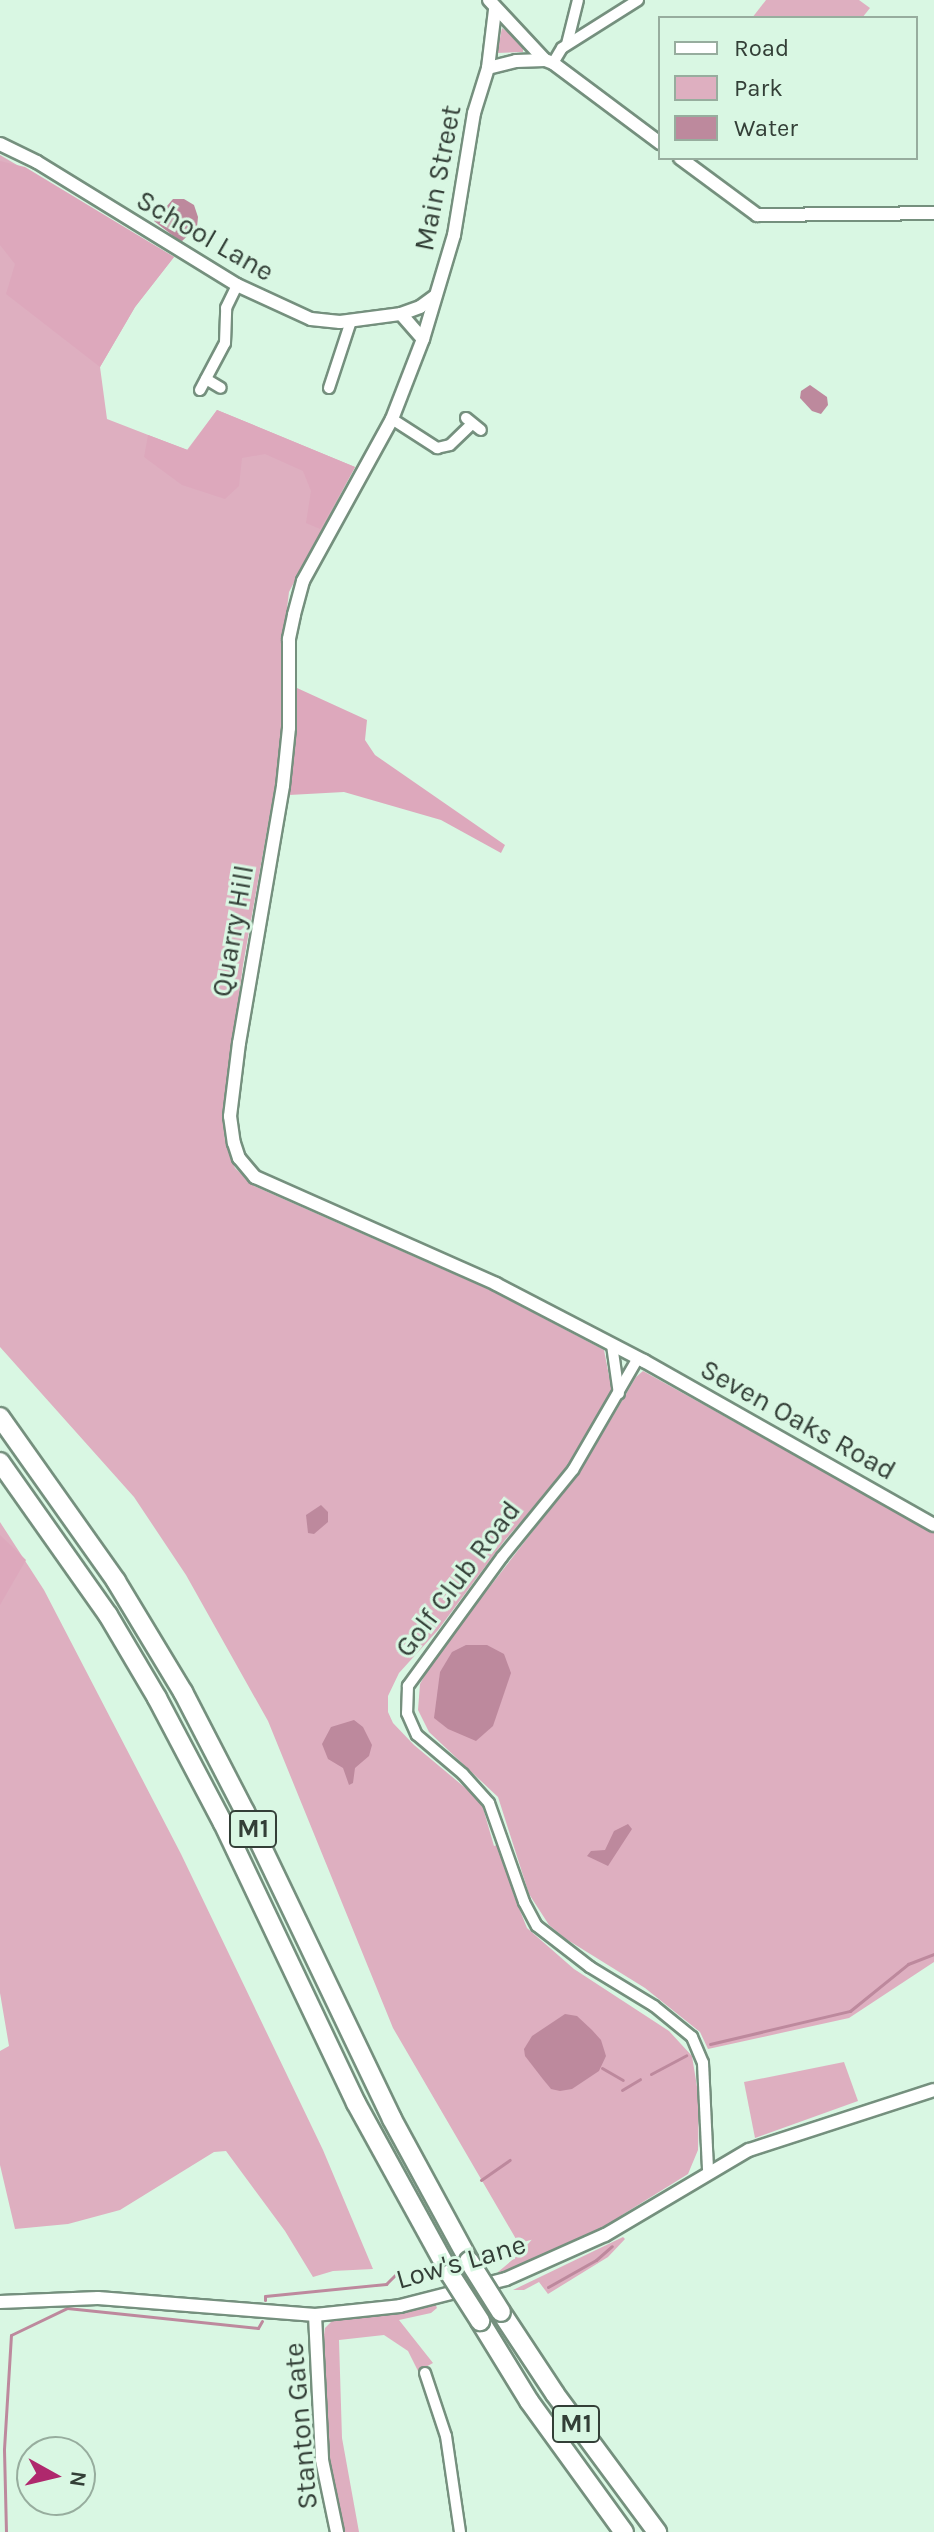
<!DOCTYPE html>
<html>
<head>
<meta charset="utf-8">
<style>
	body { margin:0 }
	#map { position:relative; width:934px; height:2532px; overflow:hidden; background:#d9f7e3; font-family:Karla,sans-serif }
	div>[style] { position:absolute }
	.green>* { inset:0; background:#deafc0 }
	.forest>* { inset:0; background:#dda8bc }
	.water>* { inset:0; background:#bd899d }
	.stream>* { height:3px; margin:-1.5px; padding:0 1.5px; transform-origin:1.5px; border-radius:1.5px; background:#bd899d }
	.roads { filter:drop-shadow(2px 0 #75907e) drop-shadow(-2px 0 #75907e) drop-shadow(0 2px #75907e) drop-shadow(0 -2px #75907e) }
	.minor>* { height:10px; margin:-5px; padding:0 5px; transform-origin:5px; border-radius:5px; background:#fff }
	.tertiary>* { height:12px; margin:-6px; padding:0 6px; transform-origin:6px; border-radius:6px; background:#fff }
	.motorway>* { height:18px; margin:-9px; padding:0 9px; transform-origin:9px; border-radius:9px; background:#fff }
	.bridges { filter:drop-shadow(2px 0 #75907e) drop-shadow(-2px 0 #75907e) drop-shadow(0 2px #75907e) drop-shadow(0 -2px #75907e) }
	.motorway-bridge>* { height:18px; margin:-9px; padding:0 9px; transform-origin:9px; border-radius:9px; background:#fff }
	span { translate:-50% -50%; white-space:nowrap; text-align:center; line-height:1.15; -webkit-text-stroke:6px #d9f7e3; paint-order:stroke }
	.shield-label span { padding:2px 6px; background:#d9f7e3; border:2px solid; border-radius:6px; -webkit-text-stroke-width:0 }
	.shield-label { font-size:26px; color:#333f37; font-weight:700 }
	.street-label { font-size:28px; color:#333f37 }
	.legend { position:absolute; left:658px; top:16px; width:260px; height:144px; box-sizing:border-box; background:#d9f7e3; border:2px solid #97ad9e; margin:0; padding:10px 14px; list-style:none; font-size:24px; color:#333f37 }
	.legend li { display:flex; align-items:center; gap:16px; height:40px }
	.legend b { width:40px; border:2px solid #97ad9e }
	.north { position:absolute; left:16px; top:2436px; width:80px; height:80px; box-sizing:border-box; background:#d9f7e3; border:2px solid #97ad9e; border-radius:50%; rotate:98deg; font-size:22px; font-weight:700; line-height:32px; text-align:center; color:#333f37 }
	.north::after { content:''; display:block; margin:auto; width:28px; height:36px; background:#af286d; clip-path:polygon(50% 0,100% 100%,50% 72%,0 100%) }
</style>
</head>
<body>
<div id="map">
	<div class="green">
		<div style="clip-path:polygon(766px 0,859px 0,870px 8px,862px 18px,752px 18px)"></div>
		<div style="clip-path:polygon(502px 28px,523px 43px,523px 52px,497px 53px)"></div>
		<div style="clip-path:polygon(0 155px,174px 257px,135px 307px,100px 367px,107px 419px,187px 450px,217px 410px,355px 467px,289px 592px,282px 649px,283px 711px,277px 775px,243px 965px,223px 1121px,225px 1140px,235px 1168px,254px 1186px,490px 1290px,604px 1350px,612px 1391px,598px 1418px,564px 1472px,505px 1540px,438px 1630px,399px 1673px,388px 1696px,388px 1712px,393px 1723px,414px 1745px,481px 1801px,494px 1846px,502px 1843px,513px 1893px,527px 1928px,574px 1969px,669px 2031px,692px 2056px,699px 2099px,698px 2150px,688px 2174px,622px 2215px,623px 2219px,500px 2276px,498px 2272px,523px 2251px,393px 2028px,268px 1721px,186px 1575px,134px 1497px,0 1347px)"></div>
		<div style="clip-path:polygon(643px 1371px,934px 1533px,934px 1962px,849px 2018px,708px 2049px,700px 2032px,645px 1988px,566px 1939px,549px 1925px,529px 1894px,498px 1797px,429px 1732px,418px 1710px,420px 1684px,434px 1659px,584px 1465px,636px 1377px)"></div>
		<div style="clip-path:polygon(0 1522px,44px 1590px,181px 1854px,323px 2150px,373px 2269px,333px 2271px,313px 2277px,285px 2231px,226px 2151px,214px 2152px,120px 2210px,68px 2224px,15px 2229px,0 2165px,0 2051px,9px 2046px,0 1993px)"></div>
		<div style="clip-path:polygon(844px 2062px,858px 2101px,755px 2138px,744px 2082px)"></div>
		<div style="clip-path:polygon(623px 2237px,625px 2239px,608px 2257px,548px 2294px,539px 2282px,524px 2290px,513px 2290px)"></div>
		<div style="clip-path:polygon(435px 2303px,437px 2308px,431px 2313px,399px 2320px,433px 2363px,418px 2371px,408px 2351px,384px 2335px,339px 2340px,342px 2438px,359px 2532px,343px 2532px,328px 2466px,322px 2348px,325px 2328px,333px 2320px)"></div>
	</div>
	<div class="forest">
		<div style="clip-path:polygon(0 161px,25px 167px,174px 257px,135px 307px,100px 367px,6px 294px,15px 264px,0 245px)"></div>
		<div style="clip-path:polygon(217px 410px,355px 467px,320px 529px,306px 523px,311px 491px,303px 471px,265px 454px,242px 458px,239px 486px,225px 499px,182px 485px,144px 457px,148px 435px,188px 450px)"></div>
		<div style="clip-path:polygon(297px 688px,367px 720px,365px 740px,375px 755px,505px 845px,501px 853px,441px 820px,344px 792px,289px 795px)"></div>
		<div style="clip-path:polygon(0 1535px,26px 1560px,0 1605px)"></div>
	</div>
	<div class="water">
		<div style="clip-path:polygon(173px 199px,184px 199px,194px 205px,198px 217px,197px 227px,181px 242px,154px 221px)"></div>
		<div style="clip-path:polygon(810px 385px,827px 397px,828px 405px,821px 414px,812px 411px,800px 398px,801px 391px)"></div>
		<div style="clip-path:polygon(321px 1505px,328px 1512px,328px 1522px,314px 1534px,308px 1533px,306px 1515px)"></div>
		<div style="clip-path:polygon(466px 1645px,487px 1645px,504px 1654px,511px 1673px,493px 1726px,476px 1741px,448px 1729px,434px 1718px,440px 1672px,452px 1652px)"></div>
		<div style="clip-path:polygon(354px 1720px,363px 1727px,372px 1745px,369px 1756px,355px 1768px,353px 1783px,349px 1785px,343px 1768px,328px 1759px,322px 1744px,331px 1727px)"></div>
		<div style="clip-path:polygon(628px 1824px,632px 1829px,608px 1866px,587px 1856px,591px 1851px,605px 1850px,614px 1831px)"></div>
		<div style="clip-path:polygon(565px 2014px,577px 2016px,592px 2030px,601px 2040px,606px 2056px,599px 2071px,572px 2089px,560px 2091px,551px 2089px,542px 2078px,525px 2056px,524px 2049px,532px 2036px)"></div>
	</div>
	<div class="stream">
		<div style="left:710px;top:2044px;width:144px;rotate:-13.3deg"></div>
		<div style="left:850px;top:2011px;width:75px;rotate:-39deg"></div>
		<div style="left:908px;top:1964px;width:28px;rotate:-21deg"></div>
		<div style="left:602px;top:2068px;width:24px;rotate:30deg"></div>
		<div style="left:651px;top:2074px;width:40px;rotate:-28deg"></div>
		<div style="left:622px;top:2090px;width:21px;rotate:-31deg"></div>
		<div style="left:481px;top:2180px;width:35px;rotate:-35deg"></div>
		<div style="left:548px;top:2287px;width:55px;rotate:-29.4deg"></div>
		<div style="left:596px;top:2260px;width:21px;rotate:-41deg"></div>
		<div style="left:265px;top:2300px;width:4px;rotate:-90deg"></div>
		<div style="left:265px;top:2296px;width:122px;rotate:-5.7deg"></div>
		<div style="left:386px;top:2284px;width:16px;rotate:-45deg"></div>
		<div style="left:6px;top:2532px;width:83px;rotate:-91.4deg"></div>
		<div style="left:4px;top:2449px;width:114px;rotate:-86.5deg"></div>
		<div style="left:11px;top:2335px;width:62px;rotate:-25.7deg"></div>
		<div style="left:67px;top:2308px;width:192px;rotate:6deg"></div>
		<div style="left:258px;top:2328px;width:8px;rotate:-60deg"></div>
	</div>
	<div class="roads">
		<div class="minor">
			<div style="left:567px;top:44px;width:45px;rotate:-76deg"></div>
			<div style="left:553px;top:63px;width:17px;rotate:-59deg"></div>
			<div style="left:562px;top:48px;width:90px;rotate:-32.3deg"></div>
			<div style="left:206px;top:379px;width:17px;rotate:31deg"></div>
			<div style="left:329px;top:388px;width:71px;rotate:-71.8deg"></div>
			<div style="left:200px;top:390px;width:53px;rotate:-62deg"></div>
			<div style="left:225px;top:343px;width:35px;rotate:-88deg"></div>
			<div style="left:226px;top:308px;width:25px;rotate:-64deg"></div>
			<div style="left:466px;top:418px;width:19px;rotate:39deg"></div>
			<div style="left:392px;top:419px;width:54px;rotate:32.8deg"></div>
			<div style="left:437px;top:448px;width:13px;rotate:-13deg"></div>
			<div style="left:450px;top:445px;width:29px;rotate:-44deg"></div>
			<div style="left:612px;top:1345px;width:49px;rotate:81.9deg"></div>
			<div style="left:638px;top:1358px;width:129px;rotate:120.1deg"></div>
			<div style="left:573px;top:1470px;width:112px;rotate:129.2deg"></div>
			<div style="left:502px;top:1557px;width:160px;rotate:126.1deg"></div>
			<div style="left:408px;top:1686px;width:27px;rotate:92deg"></div>
			<div style="left:407px;top:1713px;width:24px;rotate:66deg"></div>
			<div style="left:417px;top:1735px;width:60px;rotate:40.3deg"></div>
			<div style="left:463px;top:1774px;width:39px;rotate:48deg"></div>
			<div style="left:489px;top:1803px;width:105px;rotate:70.5deg"></div>
			<div style="left:524px;top:1902px;width:27px;rotate:62deg"></div>
			<div style="left:537px;top:1926px;width:67px;rotate:37.7deg"></div>
			<div style="left:590px;top:1967px;width:75px;rotate:31.4deg"></div>
			<div style="left:654px;top:2006px;width:49px;rotate:39.2deg"></div>
			<div style="left:692px;top:2037px;width:28px;rotate:67deg"></div>
			<div style="left:703px;top:2063px;width:108px;rotate:87.3deg"></div>
			<div style="left:425px;top:2373px;width:66px;rotate:71.6deg"></div>
			<div style="left:446px;top:2436px;width:97px;rotate:81.7deg"></div>
		</div>
		<div class="tertiary">
			<div style="left:489px;top:0;width:82px;rotate:47deg"></div>
			<div style="left:545px;top:60px;width:9px;rotate:21deg"></div>
			<div style="left:553px;top:63px;width:134px;rotate:36.8deg"></div>
			<div style="left:495px;top:10px;width:58px;rotate:96.9deg"></div>
			<div style="left:488px;top:68px;width:47px;rotate:107.3deg"></div>
			<div style="left:474px;top:113px;width:124px;rotate:99.3deg"></div>
			<div style="left:454px;top:235px;width:109px;rotate:106.6deg"></div>
			<div style="left:423px;top:339px;width:86px;rotate:111.2deg"></div>
			<div style="left:392px;top:419px;width:185px;rotate:118.8deg"></div>
			<div style="left:303px;top:581px;width:35px;rotate:105deg"></div>
			<div style="left:294px;top:615px;width:25px;rotate:102deg"></div>
			<div style="left:289px;top:639px;width:89px;rotate:90deg"></div>
			<div style="left:289px;top:728px;width:58px;rotate:95.9deg"></div>
			<div style="left:283px;top:786px;width:261px;rotate:99.7deg"></div>
			<div style="left:239px;top:1043px;width:74px;rotate:97deg"></div>
			<div style="left:230px;top:1116px;width:27px;rotate:82deg"></div>
			<div style="left:234px;top:1143px;width:16px;rotate:72deg"></div>
			<div style="left:239px;top:1158px;width:25px;rotate:50deg"></div>
			<div style="left:255px;top:1177px;width:264px;rotate:23.9deg"></div>
			<div style="left:496px;top:1284px;width:167px;rotate:27.5deg"></div>
			<div style="left:644px;top:1361px;width:333px;rotate:29.5deg"></div>
			<div style="left:488px;top:68px;width:29px;rotate:-14deg"></div>
			<div style="left:516px;top:61px;width:29px;rotate:-2deg"></div>
			<div style="left:0;top:144px;width:41px;rotate:25.9deg"></div>
			<div style="left:37px;top:162px;width:235px;rotate:31.6deg"></div>
			<div style="left:237px;top:285px;width:81px;rotate:24.7deg"></div>
			<div style="left:311px;top:319px;width:29px;rotate:6deg"></div>
			<div style="left:340px;top:322px;width:62px;rotate:-7.5deg"></div>
			<div style="left:401px;top:314px;width:20px;rotate:-20deg"></div>
			<div style="left:420px;top:307px;width:19px;rotate:-36deg"></div>
			<div style="left:680px;top:158px;width:96px;rotate:36.5deg"></div>
			<div style="left:757px;top:215px;width:177px;rotate:-0.6deg"></div>
			<div style="left:401px;top:314px;width:33px;rotate:49deg"></div>
			<div style="left:0;top:2302px;width:98px;rotate:-2.3deg"></div>
			<div style="left:98px;top:2298px;width:218px;rotate:4.5deg"></div>
			<div style="left:315px;top:2315px;width:85px;rotate:-6deg"></div>
			<div style="left:400px;top:2306px;width:109px;rotate:-14.3deg"></div>
			<div style="left:506px;top:2279px;width:108px;rotate:-24deg"></div>
			<div style="left:605px;top:2235px;width:167px;rotate:-30.6deg"></div>
			<div style="left:749px;top:2150px;width:194px;rotate:-18deg"></div>
			<div style="left:315px;top:2315px;width:145px;rotate:87.2deg"></div>
			<div style="left:322px;top:2460px;width:74px;rotate:78.2deg"></div>
		</div>
		<div class="motorway">
			<div style="left:0;top:1417px;width:201px;rotate:54.7deg"></div>
			<div style="left:116px;top:1581px;width:130px;rotate:58.9deg"></div>
			<div style="left:183px;top:1692px;width:135px;rotate:62.7deg"></div>
			<div style="left:245px;top:1812px;width:340px;rotate:64.4deg"></div>
			<div style="left:392px;top:2119px;width:162px;rotate:61.5deg"></div>
			<div style="left:0;top:1462px;width:187px;rotate:54.8deg"></div>
			<div style="left:108px;top:1615px;width:96px;rotate:59.4deg"></div>
			<div style="left:157px;top:1698px;width:141px;rotate:62.2deg"></div>
			<div style="left:223px;top:1823px;width:310px;rotate:64.6deg"></div>
			<div style="left:356px;top:2103px;width:195px;rotate:61.2deg"></div>
			<div style="left:501px;top:2312px;width:98px;rotate:56.6deg"></div>
			<div style="left:555px;top:2394px;width:172px;rotate:53.5deg"></div>
			<div style="left:480px;top:2321px;width:94px;rotate:58.5deg"></div>
			<div style="left:529px;top:2401px;width:162px;rotate:54.1deg"></div>
		</div>
	</div>
	<div class="bridges">
		<div class="motorway-bridge">
			<div style="left:469px;top:2261px;width:60px;rotate:57.9deg"></div>
			<div style="left:450px;top:2274px;width:56px;rotate:57.4deg"></div>
		</div>
	</div>
	<div class="shield-label">
		<span style="left:253px;top:1829px">M1</span>
		<span style="left:576px;top:2424px">M1</span>
	</div>
	<div class="street-label">
		<span style="left:438px;top:178px;rotate:-79deg">Main Street</span>
		<span style="left:205px;top:236px;rotate:30deg">School Lane</span>
		<span style="left:233px;top:931px;rotate:-80deg">Quarry Hill</span>
		<span style="left:798px;top:1420px;rotate:29deg">Seven Oaks Road</span>
		<span style="left:458px;top:1579px;rotate:-53deg">Golf Club Road</span>
		<span style="left:461px;top:2262px;rotate:-16deg">Low's Lane</span>
		<span style="left:301px;top:2426px;rotate:-95deg">Stanton Gate</span>
	</div>
	<ul class="legend">
	<li><b style="height:10px;background:#fff"></b>Road</li>
	<li><b style="height:22px;background:#deafc0"></b>Park</li>
	<li><b style="height:22px;background:#bd899d"></b>Water</li>
	</ul>
	<div class="north">N</div>
</div>
</body>
</html>
